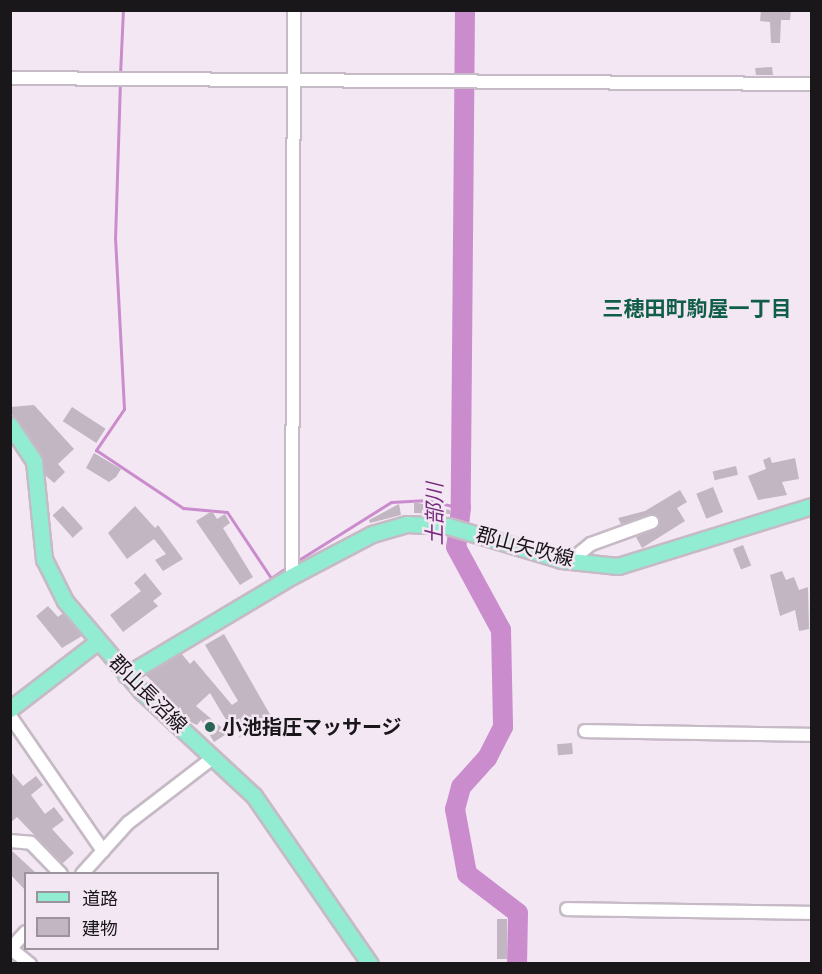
<!DOCTYPE html>
<html>
<head>
<meta charset="utf-8">
<style>
	body { margin:0 }
	#map { position:relative; width:822px; height:974px; overflow:hidden; background:#f3e7f3; font-family:Inter,"Noto Sans JP",sans-serif }
	div>[style] { position:absolute }
	.stream>* { height:3px; margin:-1.5px; padding:0 1.5px; transform-origin:1.5px; border-radius:1.5px; background:#ca8ccd }
	.river>* { height:20px; margin:-10px; padding:0 10px; transform-origin:10px; border-radius:10px; background:#ca8ccd }
	.building>* { inset:0; background:#c1b6c1; transform-origin:0 0 }
	.roads { filter:drop-shadow(2px 0 #c5bac5) drop-shadow(-2px 0 #c5bac5) drop-shadow(0 2px #c5bac5) drop-shadow(0 -2px #c5bac5) }
	.minor>* { height:12px; margin:-6px; padding:0 6px; transform-origin:6px; border-radius:6px; background:#fff }
	.major>* { height:15px; margin:-7.5px; padding:0 7.5px; transform-origin:7.5px; border-radius:7.5px; background:#92ecd2 }
	.dots>* { width:16px; height:16px; translate:-50% -50%; box-sizing:border-box; border:3px solid #f3e7f3; border-radius:50% }
	span { translate:-50% -50%; white-space:nowrap; text-align:center; line-height:1.15; -webkit-text-stroke:5px #f3e7f3; paint-order:stroke }
	.street-label { font-size:20px; color:#1a171b }
	.poi-label { font-size:20px; color:#1a171b; font-weight:700 }
	.left { translate:0 -50%; text-align:left }
	.neighbourhood-label { font-size:21px; color:#105e49; font-weight:700 }
	.water-label { font-size:21px; color:#762c7c; font-style:italic }
	.frame { position:absolute; inset:0; border:12px solid #1a171b; pointer-events:none }
	.legend { position:absolute; left:24px; top:872px; width:195px; height:78px; box-sizing:border-box; background:#f3e7f3; border:2px solid #9c949d; margin:0; padding:8px 10px; list-style:none; font-size:18px; color:#1a171b }
	.legend li { display:flex; align-items:center; gap:12px; height:30px }
	.legend b { width:30px; border:2px solid #9c949d }
</style>
</head>
<body>
<div id="map">
	<div class="stream">
		<div style="left:120px;top:75px;width:65px;rotate:-87.4deg"></div>
		<div style="left:120px;top:81px;width:156px;rotate:91.8deg"></div>
		<div style="left:115px;top:237px;width:172px;rotate:87deg"></div>
		<div style="left:124px;top:409px;width:50px;rotate:124.3deg"></div>
		<div style="left:96px;top:450px;width:105px;rotate:33.7deg"></div>
		<div style="left:183px;top:508px;width:44px;rotate:5.2deg"></div>
		<div style="left:227px;top:512px;width:79px;rotate:56.3deg"></div>
		<div style="left:271px;top:578px;width:22px;rotate:-34deg"></div>
		<div style="left:297px;top:561px;width:111px;rotate:-32.1deg"></div>
		<div style="left:391px;top:502px;width:37px;rotate:-3deg"></div>
		<div style="left:428px;top:500px;width:34px;rotate:14deg"></div>
	</div>
	<div class="river">
		<div style="left:465px;top:10px;width:498px;rotate:90.5deg"></div>
		<div style="left:461px;top:508px;width:39px;rotate:97deg"></div>
		<div style="left:456px;top:547px;width:94px;rotate:61.5deg"></div>
		<div style="left:501px;top:630px;width:97px;rotate:88.8deg"></div>
		<div style="left:503px;top:727px;width:35px;rotate:117deg"></div>
		<div style="left:487px;top:758px;width:39px;rotate:132deg"></div>
		<div style="left:461px;top:787px;width:23px;rotate:105deg"></div>
		<div style="left:455px;top:809px;width:66px;rotate:79.5deg"></div>
		<div style="left:467px;top:874px;width:64px;rotate:37.4deg"></div>
		<div style="left:518px;top:913px;width:51px;rotate:91.1deg"></div>
	</div>
	<div class="building">
		<div style="clip-path:polygon(761px 10px,791px 10px,790px 20px,781px 20px,780px 43px,771px 43px,770px 22px,760px 21px)"></div>
		<div style="clip-path:polygon(772px 67px,773px 75px,756px 75px,755px 68px)"></div>
		<div style="clip-path:polygon(34px 405px,74px 449px,58px 464px,65px 472px,54px 483px,45px 475px,42px 456px,10px 412px,10px 407px)"></div>
		<div style="left:72px;top:407px;width:40px;height:17px;rotate:33deg"></div>
		<div style="clip-path:polygon(94px 453px,121px 469px,116px 477px,109px 482px,86px 468px)"></div>
		<div style="clip-path:polygon(770px 457px,772px 463px,795px 458px,799px 479px,782px 482px,787px 495px,758px 500px,748px 476px,766px 469px,763px 460px)"></div>
		<div style="left:736px;top:466px;width:9px;height:24px;rotate:77deg"></div>
		<div style="left:713px;top:487px;width:27px;height:18px;rotate:68deg"></div>
		<div style="clip-path:polygon(680px 490px,687px 502px,677px 508px,685px 521px,642px 548px,636px 537px,658px 528px,658px 516px,621px 524px,618px 518px,645px 511px)"></div>
		<div style="clip-path:polygon(414px 502px,450px 510px,450px 514px,414px 513px)"></div>
		<div style="clip-path:polygon(399px 504px,401px 515px,370px 523px,369px 520px)"></div>
		<div style="left:63px;top:506px;width:30px;height:14px;rotate:48deg"></div>
		<div style="clip-path:polygon(135px 506px,155px 528px,158px 525px,183px 559px,163px 571px,155px 560px,166px 554px,154px 539px,127px 559px,108px 533px)"></div>
		<div style="clip-path:polygon(212px 511px,217px 519px,225px 514px,230px 523px,223px 528px,253px 577px,240px 585px,196px 521px)"></div>
		<div style="left:743px;top:545px;width:22px;height:11px;rotate:68deg"></div>
		<div style="clip-path:polygon(782px 571px,786px 580px,794px 577px,799px 590px,808px 587px,809px 629px,799px 631px,795px 610px,780px 616px,770px 575px)"></div>
		<div style="clip-path:polygon(145px 573px,162px 594px,153px 601px,158px 606px,123px 632px,110px 615px,141px 591px,134px 583px)"></div>
		<div style="clip-path:polygon(48px 606px,58px 617px,63px 613px,82px 636px,62px 648px,36px 616px)"></div>
		<div style="clip-path:polygon(224px 634px,272px 718px,238px 738px,256px 715px,232px 730px,210px 693px,196px 706px,228px 733px,214px 742px,201px 720px,197px 725px,190px 722px,146px 675px,181px 653px,190px 664px,194px 660px,232px 705px,238px 701px,205px 645px)"></div>
		<div style="left:572px;top:743px;width:11px;height:15px;rotate:85deg"></div>
		<div style="clip-path:polygon(10px 771px,23px 786px,36px 776px,43px 785px,31px 795px,45px 814px,54px 807px,64px 820px,52px 829px,74px 853px,62px 864px,17px 817px,10px 823px)"></div>
		<div style="clip-path:polygon(10px 849px,36px 873px,26px 873px,26px 891px,10px 874px)"></div>
		<div style="left:497px;top:919px;width:10px;height:40px"></div>
	</div>
	<div class="roads">
		<div class="minor">
			<div style="left:10px;top:78px;width:802px;rotate:0.43deg"></div>
			<div style="left:570px;top:561px;width:27px;rotate:-39deg"></div>
			<div style="left:591px;top:544px;width:65px;rotate:-19.8deg"></div>
			<div style="left:292px;top:576px;width:566px;rotate:-89.8deg"></div>
			<div style="left:10px;top:716px;width:164px;rotate:55.4deg"></div>
			<div style="left:585px;top:731px;width:227px;rotate:1deg"></div>
			<div style="left:10px;top:841px;width:21px;rotate:5deg"></div>
			<div style="left:31px;top:843px;width:43px;rotate:45.9deg"></div>
			<div style="left:82px;top:874px;width:69px;rotate:-48deg"></div>
			<div style="left:128px;top:823px;width:108px;rotate:-37.5deg"></div>
			<div style="left:567px;top:909px;width:245px;rotate:0.9deg"></div>
			<div style="left:10px;top:948px;width:26px;rotate:39deg"></div>
			<div style="left:11px;top:948px;width:22px;rotate:-47deg"></div>
		</div>
		<div class="major">
			<div style="left:10px;top:425px;width:43px;rotate:56.3deg"></div>
			<div style="left:34px;top:461px;width:99px;rotate:84.2deg"></div>
			<div style="left:44px;top:559px;width:47px;rotate:63.4deg"></div>
			<div style="left:65px;top:601px;width:118px;rotate:49.8deg"></div>
			<div style="left:141px;top:691px;width:154px;rotate:42.9deg"></div>
			<div style="left:254px;top:796px;width:204px;rotate:55.4deg"></div>
			<div style="left:126px;top:675px;width:193px;rotate:-30.8deg"></div>
			<div style="left:292px;top:576px;width:90px;rotate:-27.7deg"></div>
			<div style="left:372px;top:534px;width:36px;rotate:-16deg"></div>
			<div style="left:407px;top:524px;width:41px;rotate:2.8deg"></div>
			<div style="left:448px;top:526px;width:118px;rotate:16.7deg"></div>
			<div style="left:561px;top:560px;width:57px;rotate:6deg"></div>
			<div style="left:618px;top:566px;width:203px;rotate:-17.2deg"></div>
			<div style="left:10px;top:709px;width:110px;rotate:-37.6deg"></div>
		</div>
	</div>
	<div class="dots">
		<div style="left:210px;top:727px;background:#286653"></div>
	</div>
	<div class="street-label">
		<span style="left:525px;top:547px;rotate:15deg">郡山矢吹線</span>
		<span style="left:148px;top:694px;rotate:45deg">郡山長沼線</span>
	</div>
	<div class="poi-label">
		<span class="left" style="left:222px;top:727px">小池指圧マッサージ</span>
	</div>
	<div class="neighbourhood-label">
		<span style="left:697px;top:309px">三穂田町駒屋一丁目</span>
	</div>
	<div class="water-label">
		<span style="left:435px;top:514px;rotate:-90deg">土部川</span>
	</div>
	<div class="frame"></div>
	<ul class="legend">
	<li><b style="height:8px;background:#92ecd2"></b>道路</li>
	<li><b style="height:16px;background:#c1b6c1"></b>建物</li>
	</ul>
</div>
</body>
</html>
